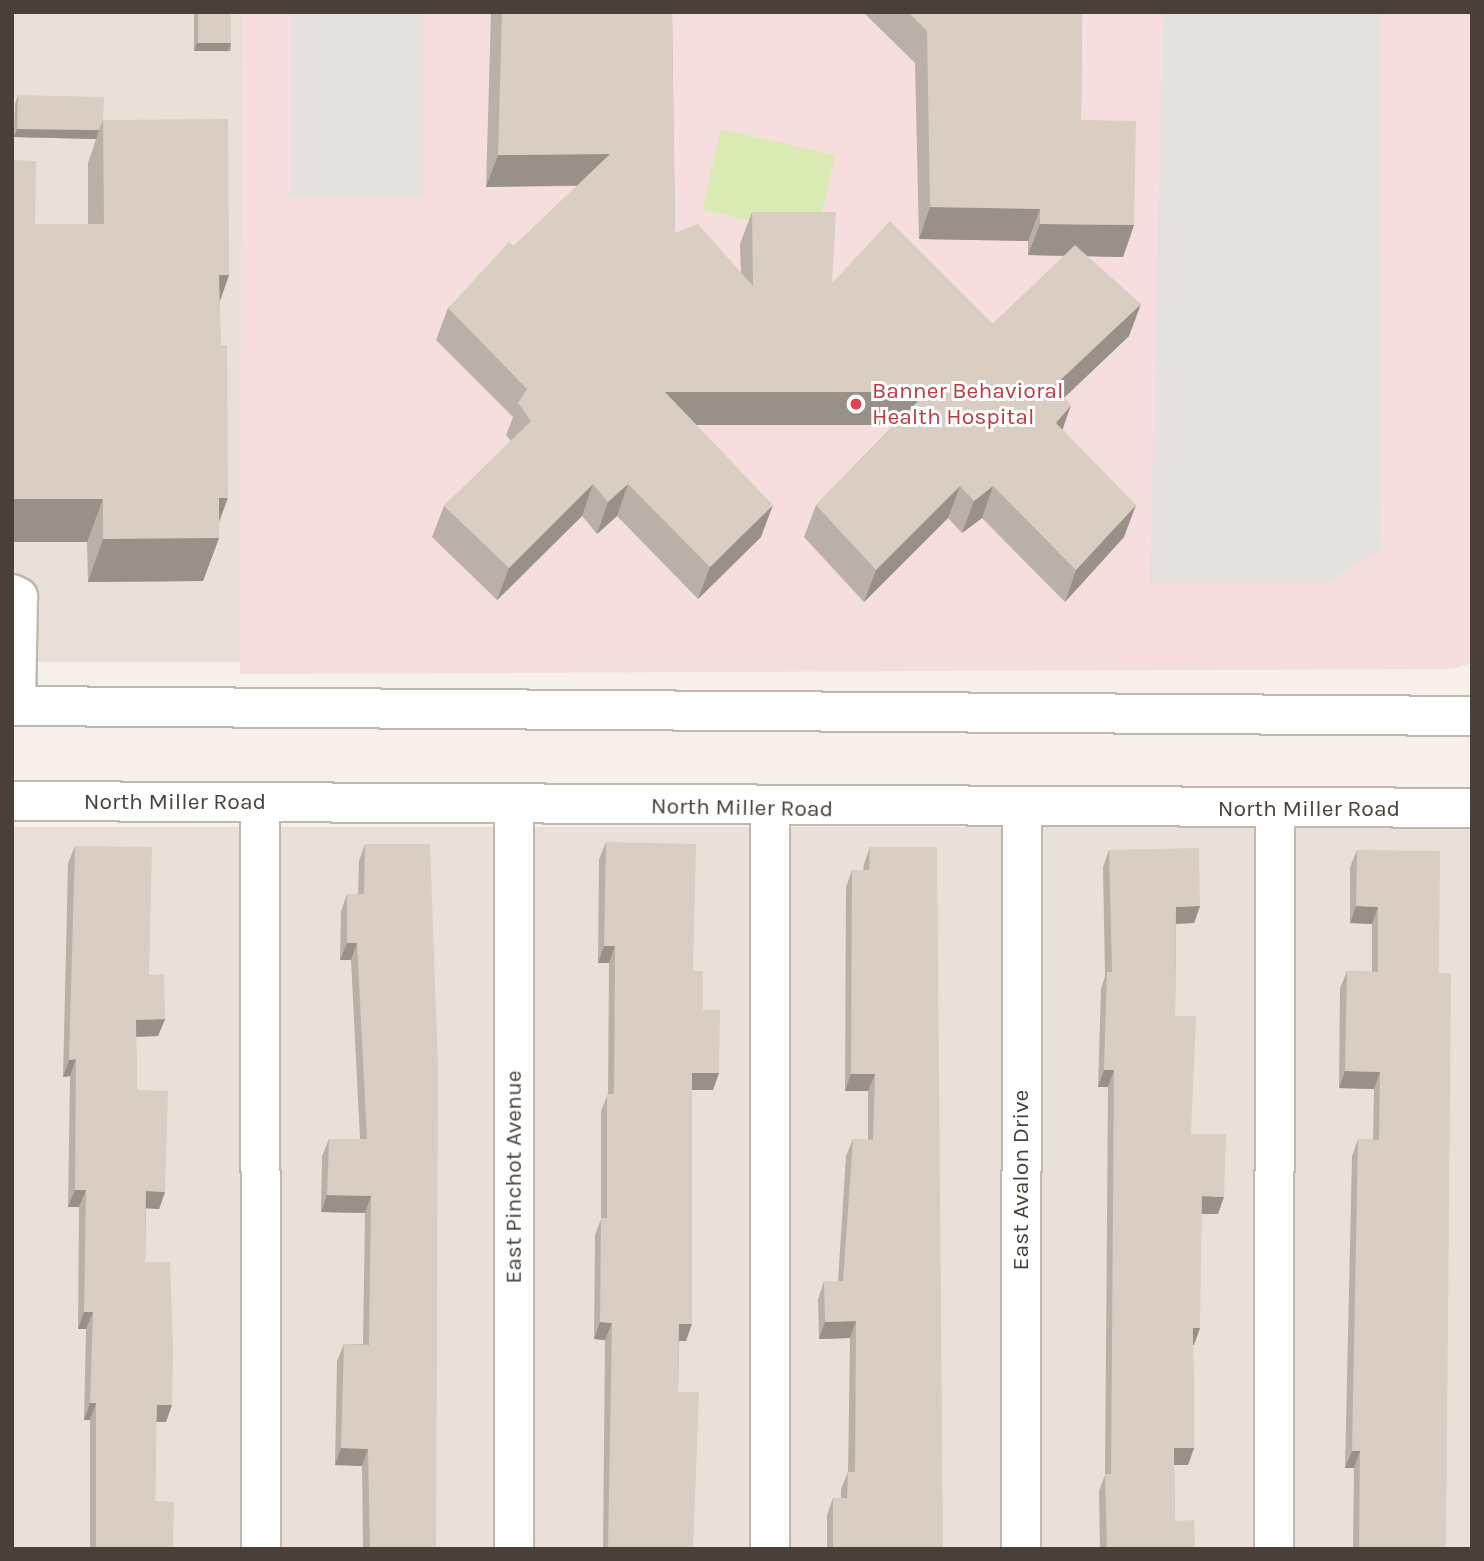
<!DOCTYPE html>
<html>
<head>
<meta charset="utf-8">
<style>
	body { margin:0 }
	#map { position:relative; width:1484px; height:1561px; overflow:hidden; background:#f5f0ea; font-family:Karla,sans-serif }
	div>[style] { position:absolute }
	.residential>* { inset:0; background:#e9e1d8; transform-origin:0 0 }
	.medical>* { inset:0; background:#f6dede }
	.green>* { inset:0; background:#d9eab2; transform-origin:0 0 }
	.parking>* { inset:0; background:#e4e1de; transform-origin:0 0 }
	.roads { filter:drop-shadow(2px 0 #c1b7ac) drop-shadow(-2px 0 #c1b7ac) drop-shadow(0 2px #c1b7ac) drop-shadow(0 -2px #c1b7ac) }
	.minor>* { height:38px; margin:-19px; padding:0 19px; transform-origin:19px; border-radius:19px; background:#fff }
	.wall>* { inset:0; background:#bbb0a7; transform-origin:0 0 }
	.shaded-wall>* { inset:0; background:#999088; transform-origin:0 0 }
	.building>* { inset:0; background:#dacdc2; transform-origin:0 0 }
	.dots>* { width:19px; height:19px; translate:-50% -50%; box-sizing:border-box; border:4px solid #fff; border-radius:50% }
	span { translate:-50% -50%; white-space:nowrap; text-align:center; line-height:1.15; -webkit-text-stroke:6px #fff; paint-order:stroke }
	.health-label { font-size:23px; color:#be3a42 }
	.left { translate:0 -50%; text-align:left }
	.street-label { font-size:23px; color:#4a4038 }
	.frame { position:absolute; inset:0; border:14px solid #4a4038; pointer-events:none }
</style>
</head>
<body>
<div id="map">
	<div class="residential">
		<div style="left:12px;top:12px;width:230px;height:650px"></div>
		<div style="left:12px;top:827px;width:1460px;height:722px"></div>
	</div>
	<div class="medical">
		<div style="clip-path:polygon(242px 12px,1472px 12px,1472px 663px,1452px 669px,240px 674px)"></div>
	</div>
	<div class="green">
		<div style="left:721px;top:129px;width:117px;height:83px;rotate:13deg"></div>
	</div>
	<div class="parking">
		<div style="left:290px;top:12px;width:133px;height:185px"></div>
		<div style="clip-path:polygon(1163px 12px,1380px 12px,1381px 549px,1324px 584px,1150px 584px)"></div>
	</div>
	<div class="roads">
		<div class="minor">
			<div style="left:12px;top:594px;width:7px;rotate:27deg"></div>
			<div style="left:18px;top:597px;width:109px;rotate:91.1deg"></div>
			<div style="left:12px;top:706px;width:1460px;rotate:0.39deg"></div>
			<div style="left:12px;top:801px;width:1460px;rotate:0.27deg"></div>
			<div style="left:260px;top:803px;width:746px;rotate:89.92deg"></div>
			<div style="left:514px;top:805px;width:744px;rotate:90deg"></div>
			<div style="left:770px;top:808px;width:741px;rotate:90deg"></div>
			<div style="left:1021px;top:1549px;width:738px;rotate:-89.92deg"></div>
			<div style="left:1274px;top:1549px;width:739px;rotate:-89.92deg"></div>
		</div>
	</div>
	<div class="wall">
		<div style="left:194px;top:12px;width:37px;height:39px"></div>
		<div style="clip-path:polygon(491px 12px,672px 12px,675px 233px,741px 273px,740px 244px,752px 212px,832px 283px,993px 324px,1064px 256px,1028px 255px,1028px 241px,919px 239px,915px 63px,863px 12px,1082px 12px,1081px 120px,1134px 225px,1123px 257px,1087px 256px,1129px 336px,1064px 397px,1062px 430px,1124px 537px,1065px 602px,982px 518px,962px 533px,948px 518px,864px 602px,804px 537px,816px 505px,896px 423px,695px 423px,761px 537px,698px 599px,617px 516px,597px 534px,582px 516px,497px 600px,432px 537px,444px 506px,511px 441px,506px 435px,513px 417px,436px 340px,448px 308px,514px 246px,577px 186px,486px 187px)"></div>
		<div style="clip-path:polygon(18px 95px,103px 120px,229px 275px,220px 301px,219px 538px,203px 581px,88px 582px,87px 542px,12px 542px,35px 224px,88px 224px,88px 163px,96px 139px,14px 137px,15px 104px)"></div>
		<div style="clip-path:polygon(606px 842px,693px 971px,703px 1010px,713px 1090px,692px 1090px,686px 1341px,679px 1341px,678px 1392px,693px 1549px,603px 1549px,605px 1340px,594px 1339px,595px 1235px,601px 1219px,601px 1111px,608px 1094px,609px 963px,598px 963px,599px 859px)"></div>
		<div style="clip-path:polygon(365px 844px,436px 1549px,363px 1549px,362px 1466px,335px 1465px,337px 1361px,344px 1344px,363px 1344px,365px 1213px,321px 1212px,322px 1156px,329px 1139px,360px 1139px,351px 960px,340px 960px,341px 911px,347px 894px,358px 894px,359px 861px)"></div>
		<div style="clip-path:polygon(75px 846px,149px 975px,165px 1019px,158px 1036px,136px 1037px,137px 1090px,165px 1192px,159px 1209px,146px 1208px,145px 1262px,166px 1422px,156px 1422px,155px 1501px,173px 1549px,90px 1549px,90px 1420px,84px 1420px,86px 1329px,78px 1329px,79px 1207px,68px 1207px,70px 1076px,63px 1077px,68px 863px)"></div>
		<div style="clip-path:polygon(870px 847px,943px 1549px,827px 1549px,827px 1515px,833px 1498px,841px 1498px,841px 1489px,848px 1472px,850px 1338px,819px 1339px,818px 1299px,824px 1281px,838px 1281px,846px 1156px,853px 1139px,868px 1140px,868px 1091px,845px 1091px,846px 887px,852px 870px,863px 870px,864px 864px)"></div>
		<div style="clip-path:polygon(1109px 850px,1200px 906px,1194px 923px,1176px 924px,1175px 1016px,1191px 1134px,1218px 1214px,1201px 1214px,1193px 1345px,1194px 1448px,1188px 1465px,1174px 1465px,1175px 1521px,1195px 1549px,1100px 1549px,1099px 1491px,1105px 1475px,1108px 1087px,1098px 1087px,1101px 989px,1105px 976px,1103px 867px)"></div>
		<div style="clip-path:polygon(1357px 850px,1439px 973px,1446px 1549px,1353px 1549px,1354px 1468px,1345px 1468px,1352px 1156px,1358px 1139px,1373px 1140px,1374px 1089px,1339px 1088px,1340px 988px,1347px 971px,1372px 972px,1372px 924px,1350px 923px,1350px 867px)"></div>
	</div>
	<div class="shaded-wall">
		<div style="clip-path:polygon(197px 43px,231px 43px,228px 51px,194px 51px)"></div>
		<div style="clip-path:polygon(17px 129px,99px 130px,96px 139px,14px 137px)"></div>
		<div style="clip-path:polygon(610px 154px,598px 185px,486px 187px,498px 155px)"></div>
		<div style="clip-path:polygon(930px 207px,1040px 209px,1028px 241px,919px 239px)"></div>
		<div style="clip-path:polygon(1040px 224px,1134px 225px,1123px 257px,1028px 255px)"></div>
		<div style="clip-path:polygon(219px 275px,229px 275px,214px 318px)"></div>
		<div style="clip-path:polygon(1141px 304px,1129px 336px,1043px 418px,1054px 386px)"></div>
		<div style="left:665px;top:392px;width:262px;height:33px"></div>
		<div style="clip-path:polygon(1071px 405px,1060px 437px,1056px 423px)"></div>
		<div style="clip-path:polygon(593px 484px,582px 516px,497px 600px,509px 568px)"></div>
		<div style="clip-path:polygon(628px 484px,617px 516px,597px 534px,608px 502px)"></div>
		<div style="clip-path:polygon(960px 486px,948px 518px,864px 602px,876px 570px)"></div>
		<div style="clip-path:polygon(993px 486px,982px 518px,962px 533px,974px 501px)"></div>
		<div style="clip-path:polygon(219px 498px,228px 498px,213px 538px,219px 538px,203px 581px,88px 582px,103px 539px)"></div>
		<div style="clip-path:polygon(12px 499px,103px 499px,87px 542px,12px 542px)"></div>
		<div style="clip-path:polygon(773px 505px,761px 537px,698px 599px,710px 567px)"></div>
		<div style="clip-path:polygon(1136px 505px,1124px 537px,1065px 602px,1076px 570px)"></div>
		<div style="clip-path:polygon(1200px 906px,1194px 923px,1170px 924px,1176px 907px)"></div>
		<div style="clip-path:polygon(1356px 906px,1378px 907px,1372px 924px,1350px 923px)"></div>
		<div style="clip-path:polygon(347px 943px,357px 943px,351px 960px,340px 960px)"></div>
		<div style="clip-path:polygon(604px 946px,615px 946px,609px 963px,598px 963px)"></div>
		<div style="clip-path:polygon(165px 1019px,158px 1036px,130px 1037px,136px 1020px)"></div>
		<div style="clip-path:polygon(76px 1059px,70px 1076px,63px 1077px,69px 1060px)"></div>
		<div style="clip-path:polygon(1104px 1070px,1114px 1070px,1108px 1087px,1098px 1087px)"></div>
		<div style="clip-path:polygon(1345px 1071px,1380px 1072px,1374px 1089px,1339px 1088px)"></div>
		<div style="clip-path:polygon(692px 1073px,719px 1073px,713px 1090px,686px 1090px)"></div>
		<div style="clip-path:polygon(851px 1074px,875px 1074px,868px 1091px,845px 1091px)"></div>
		<div style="clip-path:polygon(75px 1190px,86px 1190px,79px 1207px,68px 1207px)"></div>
		<div style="clip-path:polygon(146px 1191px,165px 1192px,159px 1209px,140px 1208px)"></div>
		<div style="clip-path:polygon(327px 1195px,371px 1196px,365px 1213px,321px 1212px)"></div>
		<div style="clip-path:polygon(1202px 1196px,1224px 1197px,1218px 1214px,1195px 1214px)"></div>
		<div style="clip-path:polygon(84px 1312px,93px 1312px,86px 1329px,78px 1329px)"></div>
		<div style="clip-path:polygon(856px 1321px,850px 1338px,819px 1339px,825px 1322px)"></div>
		<div style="clip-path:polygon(600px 1322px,612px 1323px,605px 1340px,594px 1339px)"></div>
		<div style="clip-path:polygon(679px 1324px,692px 1324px,686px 1341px,673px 1341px)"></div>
		<div style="clip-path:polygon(1193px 1328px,1200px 1328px,1194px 1345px,1187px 1345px)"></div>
		<div style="clip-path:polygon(90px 1403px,96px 1403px,90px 1420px,84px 1420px)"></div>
		<div style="clip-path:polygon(157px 1405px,172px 1405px,166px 1422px,150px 1422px)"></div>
		<div style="clip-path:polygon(341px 1448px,368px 1449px,362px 1466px,335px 1465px)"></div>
		<div style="clip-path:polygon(1174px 1448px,1194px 1448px,1188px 1465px,1167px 1465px)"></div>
		<div style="clip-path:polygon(1352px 1451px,1360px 1451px,1354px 1468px,1345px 1468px)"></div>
	</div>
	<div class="building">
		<div style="left:198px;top:12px;width:33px;height:31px"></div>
		<div style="clip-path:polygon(502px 12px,672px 12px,675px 233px,698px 224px,753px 286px,752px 212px,836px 212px,832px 283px,890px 221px,993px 324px,1075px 245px,1141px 304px,1054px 386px,1071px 405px,1056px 423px,1136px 505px,1076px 570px,993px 486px,974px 501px,960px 486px,876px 570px,816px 505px,927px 392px,665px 392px,773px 505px,710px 567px,628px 484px,608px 502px,593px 484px,509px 568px,444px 506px,531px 421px,518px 403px,527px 389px,448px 308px,509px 242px,514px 246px,610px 154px,498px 155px)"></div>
		<div style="clip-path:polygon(908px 12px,1082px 12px,1081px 120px,1136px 121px,1134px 225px,1040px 224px,1040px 209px,930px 207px,927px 31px)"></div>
		<div style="clip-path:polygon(18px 95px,104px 97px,103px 120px,99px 130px,17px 129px)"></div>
		<div style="clip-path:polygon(228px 119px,229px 275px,219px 275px,221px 345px,227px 345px,228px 498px,219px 498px,219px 538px,103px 539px,103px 499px,12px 499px,12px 160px,36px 161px,35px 224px,104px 224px,103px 120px)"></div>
		<div style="clip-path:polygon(606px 842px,696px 844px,693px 971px,703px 971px,703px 1010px,720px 1010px,719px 1073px,692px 1073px,692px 1324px,679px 1324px,678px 1392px,699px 1392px,693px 1549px,608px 1549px,612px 1323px,600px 1322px,601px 1218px,607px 1218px,607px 1094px,614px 1094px,615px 946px,604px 946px)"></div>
		<div style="clip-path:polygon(365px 844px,430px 844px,438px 1068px,436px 1549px,370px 1549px,368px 1449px,341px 1448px,344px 1344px,369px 1345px,371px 1196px,327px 1195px,329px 1139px,367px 1139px,357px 943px,347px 943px,347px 894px,364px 894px)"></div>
		<div style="clip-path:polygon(75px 846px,152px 847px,149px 975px,164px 974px,165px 1019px,136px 1020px,137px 1090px,168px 1091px,165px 1192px,146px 1191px,145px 1262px,170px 1262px,173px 1347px,172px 1405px,157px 1405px,155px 1501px,174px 1502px,173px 1549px,96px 1549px,96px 1403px,90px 1403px,93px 1312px,84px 1312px,86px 1190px,75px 1190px,76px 1059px,69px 1060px)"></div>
		<div style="clip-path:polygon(870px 847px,937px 847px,943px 1549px,833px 1549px,833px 1498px,847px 1498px,848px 1472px,855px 1472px,856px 1321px,825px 1322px,824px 1281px,843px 1281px,853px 1139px,873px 1140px,875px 1074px,851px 1074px,852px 870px,869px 870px)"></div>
		<div style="clip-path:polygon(1199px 848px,1200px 906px,1176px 907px,1175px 1016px,1196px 1016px,1191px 1134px,1226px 1134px,1224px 1197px,1202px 1196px,1200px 1328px,1193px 1328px,1194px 1448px,1174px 1448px,1175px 1521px,1194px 1520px,1195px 1549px,1107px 1549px,1105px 1474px,1111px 1474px,1114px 1070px,1104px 1070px,1107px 972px,1112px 972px,1109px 850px)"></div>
		<div style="clip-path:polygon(1357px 850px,1440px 851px,1439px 973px,1451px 973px,1446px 1549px,1359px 1549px,1360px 1451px,1352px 1451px,1358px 1139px,1379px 1140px,1380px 1072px,1345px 1071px,1347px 971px,1378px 972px,1378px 907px,1356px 906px)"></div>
	</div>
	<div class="dots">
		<div style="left:856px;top:404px;background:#e0444e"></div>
	</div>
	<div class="health-label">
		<span class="left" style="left:872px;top:404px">Banner Behavioral<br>Health Hospital</span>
	</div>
	<div class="street-label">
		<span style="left:175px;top:802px">North Miller Road</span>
		<span style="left:742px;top:808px;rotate:1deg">North Miller Road</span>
		<span style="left:1309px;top:809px">North Miller Road</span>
		<span style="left:514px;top:1177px;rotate:-90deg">East Pinchot Avenue</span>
		<span style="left:1021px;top:1180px;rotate:-90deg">East Avalon Drive</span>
	</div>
	<div class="frame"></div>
</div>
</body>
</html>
